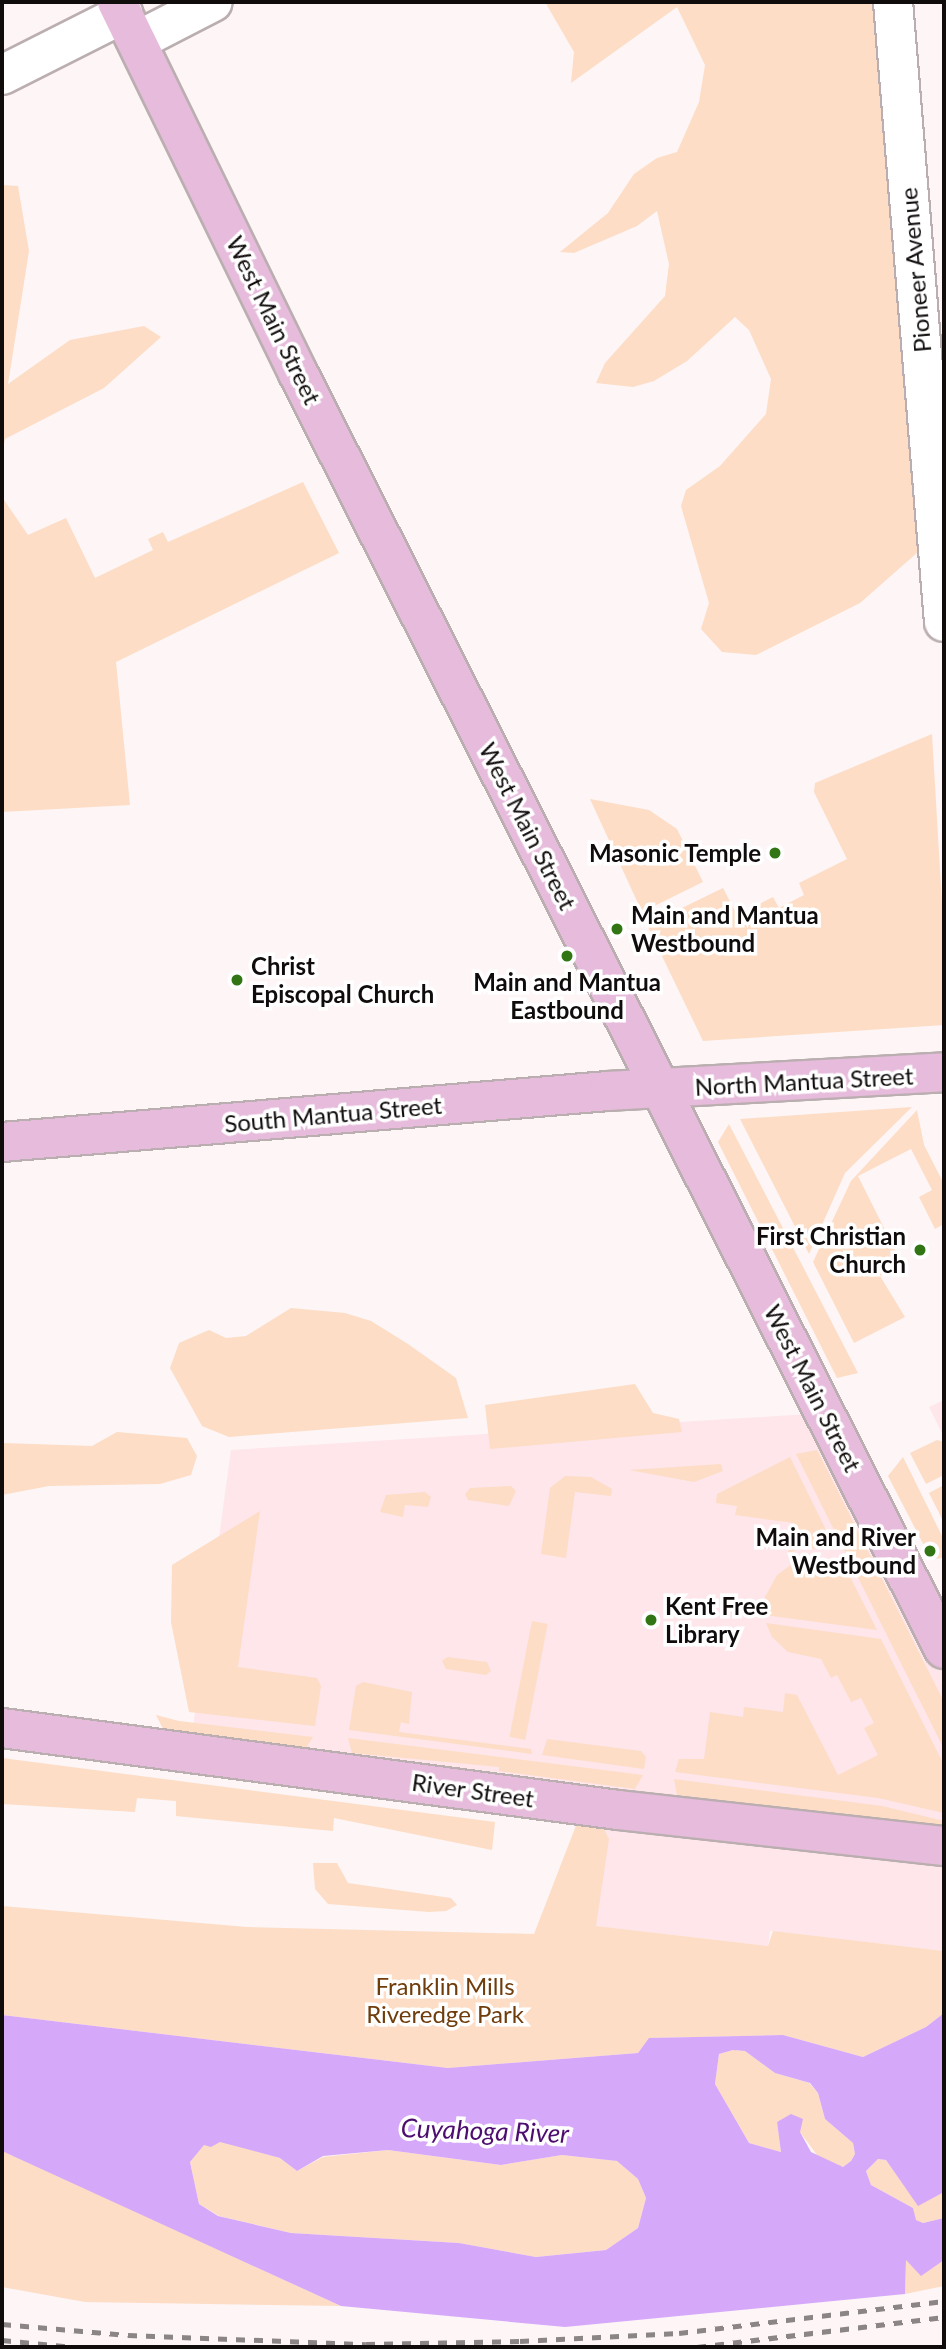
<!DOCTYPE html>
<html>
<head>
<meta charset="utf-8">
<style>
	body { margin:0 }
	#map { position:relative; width:946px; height:2349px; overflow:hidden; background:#fdf5f6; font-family:Lato,sans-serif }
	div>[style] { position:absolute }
	.built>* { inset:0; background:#fee6eb }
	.green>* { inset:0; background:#fdddc5; transform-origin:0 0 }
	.water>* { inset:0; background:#d6a8fa }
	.roads { filter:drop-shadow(2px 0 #bbaeb0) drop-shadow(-2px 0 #bbaeb0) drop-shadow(0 2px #bbaeb0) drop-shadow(0 -2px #bbaeb0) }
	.minor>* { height:38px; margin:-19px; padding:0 19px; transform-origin:19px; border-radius:19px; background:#fff }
	.major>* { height:38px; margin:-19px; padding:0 19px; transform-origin:19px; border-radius:19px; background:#e6bbdb }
	.rail>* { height:5px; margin-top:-2.5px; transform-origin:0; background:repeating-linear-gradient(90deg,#8b8586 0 9px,transparent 0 18px) }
	.dots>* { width:19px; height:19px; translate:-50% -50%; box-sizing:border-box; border:4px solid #fff; border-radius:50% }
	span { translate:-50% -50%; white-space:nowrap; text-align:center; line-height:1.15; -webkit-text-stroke:7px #fff; paint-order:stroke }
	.street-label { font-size:24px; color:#100c0c }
	.poi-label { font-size:24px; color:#100c0c; font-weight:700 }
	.right { translate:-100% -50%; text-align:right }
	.left { translate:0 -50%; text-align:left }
	.park-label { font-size:24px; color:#6f3c0b }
	.water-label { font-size:26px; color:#4e0e6f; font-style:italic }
	.frame { position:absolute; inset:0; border:4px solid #100c0c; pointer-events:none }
</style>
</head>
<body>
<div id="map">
	<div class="built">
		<div style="clip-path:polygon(944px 1400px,944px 1437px,929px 1407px)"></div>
		<div style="clip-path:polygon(825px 1413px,944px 1649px,944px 1951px,770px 1931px,768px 1946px,595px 1926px,576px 1823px,187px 1771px,231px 1450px)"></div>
	</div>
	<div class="green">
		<div style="clip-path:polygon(545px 2px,872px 2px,918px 552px,860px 603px,756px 655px,722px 652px,701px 629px,709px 603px,681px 506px,686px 490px,720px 466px,766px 414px,771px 379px,749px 330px,735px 317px,687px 361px,654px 381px,633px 387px,596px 383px,605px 363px,665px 296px,669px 264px,657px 211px,637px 226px,574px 253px,560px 252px,608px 213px,634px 174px,657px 158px,677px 152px,699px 102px,705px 65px,677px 7px,571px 83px,574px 52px)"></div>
		<div style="clip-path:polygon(2px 185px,18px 186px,29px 251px,8px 384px,70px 340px,144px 326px,161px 337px,104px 388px,5px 439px,2px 454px)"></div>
		<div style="clip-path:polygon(303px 482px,339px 553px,116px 662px,130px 805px,2px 812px,2px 497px,28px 535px,66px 518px,95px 578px,153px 550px,148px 539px,163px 532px,168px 542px)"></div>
		<div style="clip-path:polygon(932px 734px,944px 938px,944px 1025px,703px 1041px,647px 925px,723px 888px,737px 915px,773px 897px,779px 908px,804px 895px,799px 883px,847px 859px,814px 792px,815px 783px)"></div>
		<div style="clip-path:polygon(590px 799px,649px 810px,677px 829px,703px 882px,642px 912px)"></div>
		<div style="clip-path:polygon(912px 1107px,845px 1173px,809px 1254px,740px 1119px)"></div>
		<div style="clip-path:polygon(917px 1110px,924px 1145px,944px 1184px,944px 1224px,935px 1229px,919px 1197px,932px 1190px,911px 1149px,858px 1176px,902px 1264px,880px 1276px,905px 1317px,854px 1343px,813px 1262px,851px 1181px)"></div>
		<div style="clip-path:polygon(729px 1124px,858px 1373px,837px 1378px,718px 1142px)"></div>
		<div style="clip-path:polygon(291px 1308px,345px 1313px,371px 1321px,408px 1344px,456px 1378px,468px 1418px,229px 1437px,202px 1426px,170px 1368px,179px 1343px,209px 1330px,226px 1338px,246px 1336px)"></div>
		<div style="clip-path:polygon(635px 1384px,653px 1413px,679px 1419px,682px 1432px,490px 1449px,485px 1405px)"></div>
		<div style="clip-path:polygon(117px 1432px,187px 1438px,197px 1456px,191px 1475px,160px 1484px,49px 1486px,2px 1495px,2px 1443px,92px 1446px)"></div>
		<div style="clip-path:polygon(937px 1440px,944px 1442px,944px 1475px,926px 1484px,910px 1453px)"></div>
		<div style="clip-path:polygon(817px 1450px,944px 1702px,944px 1749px,796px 1454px)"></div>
		<div style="clip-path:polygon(790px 1457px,833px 1544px,829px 1549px,802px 1548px,788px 1553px,794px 1523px,735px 1515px,737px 1506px,716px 1503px,717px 1494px)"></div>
		<div style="clip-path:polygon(903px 1457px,944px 1540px,944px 1558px,931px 1559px,888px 1476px)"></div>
		<div style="clip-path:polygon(721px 1464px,723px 1471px,694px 1482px,629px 1470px)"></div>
		<div style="clip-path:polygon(565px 1476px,591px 1477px,612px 1489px,611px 1496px,575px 1492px,566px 1558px,541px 1554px,550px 1488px)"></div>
		<div style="clip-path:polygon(944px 1485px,944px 1523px,929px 1493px)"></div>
		<div style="clip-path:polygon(511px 1486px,516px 1491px,509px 1506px,468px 1500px,465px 1494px,470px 1488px)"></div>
		<div style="clip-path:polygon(425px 1492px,431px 1497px,428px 1507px,405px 1505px,403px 1517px,380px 1512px,386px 1495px)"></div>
		<div style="clip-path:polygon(260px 1511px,238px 1667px,317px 1678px,321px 1686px,315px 1726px,189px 1712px,171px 1622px,172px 1565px)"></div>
		<div style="clip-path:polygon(815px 1557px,845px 1567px,877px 1630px,764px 1615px,765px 1597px,777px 1575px,795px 1562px)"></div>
		<div style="left:532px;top:1621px;width:16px;height:118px;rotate:11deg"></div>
		<div style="clip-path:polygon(766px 1623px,881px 1639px,944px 1765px,944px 1813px,878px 1798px,675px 1772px,679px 1759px,704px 1759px,710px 1712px,743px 1717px,744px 1707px,783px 1712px,785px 1693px,797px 1695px,838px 1775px,878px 1755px,864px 1728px,874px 1723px,861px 1698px,851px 1702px,837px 1675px,831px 1678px,821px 1659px,788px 1652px,772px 1637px)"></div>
		<div style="clip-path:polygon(447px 1657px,487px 1662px,491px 1671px,486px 1675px,446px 1669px,442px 1661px)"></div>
		<div style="clip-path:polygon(363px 1682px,412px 1692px,409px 1724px,401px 1722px,399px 1732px,531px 1749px,532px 1754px,349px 1730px,356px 1686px)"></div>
		<div style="clip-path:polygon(156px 1715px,179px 1721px,313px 1737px,306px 1748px,164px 1731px)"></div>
		<div style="clip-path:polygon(348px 1738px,643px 1775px,635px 1789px,499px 1771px,499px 1767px,352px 1753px)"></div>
		<div style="clip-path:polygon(547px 1739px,641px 1751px,646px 1757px,644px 1769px,542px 1755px)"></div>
		<div style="clip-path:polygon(2px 1758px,495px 1822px,492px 1850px,334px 1818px,333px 1831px,176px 1816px,176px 1801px,137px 1798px,135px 1812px,2px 1804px)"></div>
		<div style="clip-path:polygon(674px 1779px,882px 1806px,944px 1821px,944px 1826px,677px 1795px)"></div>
		<div style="clip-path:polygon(577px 1823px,602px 1825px,609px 1839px,596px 1926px,768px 1946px,773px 1931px,944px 1951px,944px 2013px,926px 2027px,863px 2057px,783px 2035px,650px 2038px,638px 2053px,448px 2068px,2px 2015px,2px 1906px,247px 1927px,534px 1934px)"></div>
		<div style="clip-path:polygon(337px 1863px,348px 1883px,451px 1898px,457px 1905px,446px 1911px,429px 1912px,328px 1904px,315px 1889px,313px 1863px)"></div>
		<div style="clip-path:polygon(733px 2050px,745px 2051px,775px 2073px,809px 2083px,818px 2093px,825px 2119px,853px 2143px,855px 2154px,851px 2161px,843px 2167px,820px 2159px,800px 2132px,777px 2121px,781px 2152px,749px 2143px,715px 2084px,719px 2054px)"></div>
		<div style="clip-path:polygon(219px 2141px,280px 2158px,297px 2171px,323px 2157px,388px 2150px,501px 2165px,562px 2155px,617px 2161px,638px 2179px,646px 2198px,638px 2228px,606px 2250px,536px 2257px,459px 2243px,291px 2233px,219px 2216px,199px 2204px,190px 2162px,204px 2144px)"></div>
		<div style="clip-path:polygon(2px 2151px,14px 2156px,341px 2306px,85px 2302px,2px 2287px)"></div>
		<div style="clip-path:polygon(878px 2159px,886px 2160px,918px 2205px,944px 2192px,944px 2218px,923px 2223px,915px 2220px,913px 2208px,871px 2185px,866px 2171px)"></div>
		<div style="clip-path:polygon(906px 2260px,935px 2265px,944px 2260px,944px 2286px,905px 2294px)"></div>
	</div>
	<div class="water">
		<div style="clip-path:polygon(evenodd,944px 2013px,944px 2192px,918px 2206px,886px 2160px,878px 2159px,866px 2171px,871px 2185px,913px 2208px,916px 2220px,923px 2223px,944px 2218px,944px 2260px,921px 2276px,906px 2260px,905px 2294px,565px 2327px,341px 2306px,2px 2151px,2px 2015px,448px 2068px,638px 2053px,649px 2038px,783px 2035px,863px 2057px,926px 2027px,944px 2013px,733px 2050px,745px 2051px,775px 2073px,810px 2083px,818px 2093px,825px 2119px,853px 2143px,855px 2154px,851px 2161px,843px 2167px,811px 2152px,800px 2132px,803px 2119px,791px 2114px,777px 2122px,781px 2152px,749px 2143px,715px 2084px,719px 2054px,733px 2050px,944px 2013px,220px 2142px,280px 2158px,297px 2171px,323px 2156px,388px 2150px,501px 2165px,562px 2155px,617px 2161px,638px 2179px,646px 2198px,638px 2228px,606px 2250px,536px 2257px,459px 2243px,291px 2233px,218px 2216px,199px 2204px,190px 2162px,204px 2145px,211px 2147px,220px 2142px)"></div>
	</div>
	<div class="roads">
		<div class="minor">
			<div style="left:893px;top:2px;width:622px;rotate:85.3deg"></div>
			<div style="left:137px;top:41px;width:85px;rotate:-27.2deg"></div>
			<div style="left:2px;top:75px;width:136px;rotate:-26.8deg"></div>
		</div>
		<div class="major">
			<div style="left:117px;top:2px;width:413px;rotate:64deg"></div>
			<div style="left:298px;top:373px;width:1430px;rotate:63.15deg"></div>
			<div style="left:2px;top:1142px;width:608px;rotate:-4.81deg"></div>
			<div style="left:608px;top:1091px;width:337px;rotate:-3.2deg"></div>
			<div style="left:2px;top:1728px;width:621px;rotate:7.58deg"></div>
			<div style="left:618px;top:1810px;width:328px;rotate:6.3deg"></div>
		</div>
	</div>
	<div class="rail">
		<div style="left:2px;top:2324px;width:126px;rotate:5deg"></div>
		<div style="left:128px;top:2335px;width:238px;rotate:2.2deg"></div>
		<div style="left:366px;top:2344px;width:154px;rotate:-1.1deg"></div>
		<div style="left:520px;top:2341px;width:159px;rotate:-2.9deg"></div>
		<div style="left:679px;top:2333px;width:267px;rotate:-6.9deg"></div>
		<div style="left:2px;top:2340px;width:72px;rotate:5.6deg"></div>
		<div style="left:697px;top:2347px;width:249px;rotate:-6.9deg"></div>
	</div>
	<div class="dots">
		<div style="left:775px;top:853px;background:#327514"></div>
		<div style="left:617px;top:929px;background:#327514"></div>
		<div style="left:567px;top:956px;background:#327514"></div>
		<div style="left:237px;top:980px;background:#327514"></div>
		<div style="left:920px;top:1250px;background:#327514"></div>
		<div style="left:930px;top:1551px;background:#327514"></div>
		<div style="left:651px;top:1620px;background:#327514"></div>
	</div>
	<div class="street-label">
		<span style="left:915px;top:270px;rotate:-95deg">Pioneer Avenue</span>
		<span style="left:274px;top:320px;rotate:64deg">West Main Street</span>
		<span style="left:528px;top:826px;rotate:63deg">West Main Street</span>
		<span style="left:804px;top:1081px;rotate:-3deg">North Mantua Street</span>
		<span style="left:333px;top:1114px;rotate:-5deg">South Mantua Street</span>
		<span style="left:813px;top:1388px;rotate:63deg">West Main Street</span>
		<span style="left:473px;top:1790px;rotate:8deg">River Street</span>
	</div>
	<div class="poi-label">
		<span class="right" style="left:761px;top:853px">Masonic Temple</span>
		<span class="left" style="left:631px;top:929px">Main and Mantua<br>Westbound</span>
		<span class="left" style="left:251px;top:980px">Christ<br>Episcopal Church</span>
		<span style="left:567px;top:996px">Main and Mantua<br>Eastbound</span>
		<span class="right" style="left:906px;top:1250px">First Christian<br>Church</span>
		<span class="right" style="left:916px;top:1551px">Main and River<br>Westbound</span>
		<span class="left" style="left:665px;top:1620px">Kent Free<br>Library</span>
	</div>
	<div class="park-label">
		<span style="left:445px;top:2000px">Franklin Mills<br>Riveredge Park</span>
	</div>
	<div class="water-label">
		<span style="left:485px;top:2131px;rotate:2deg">Cuyahoga River</span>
	</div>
	<div class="frame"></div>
</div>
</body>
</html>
